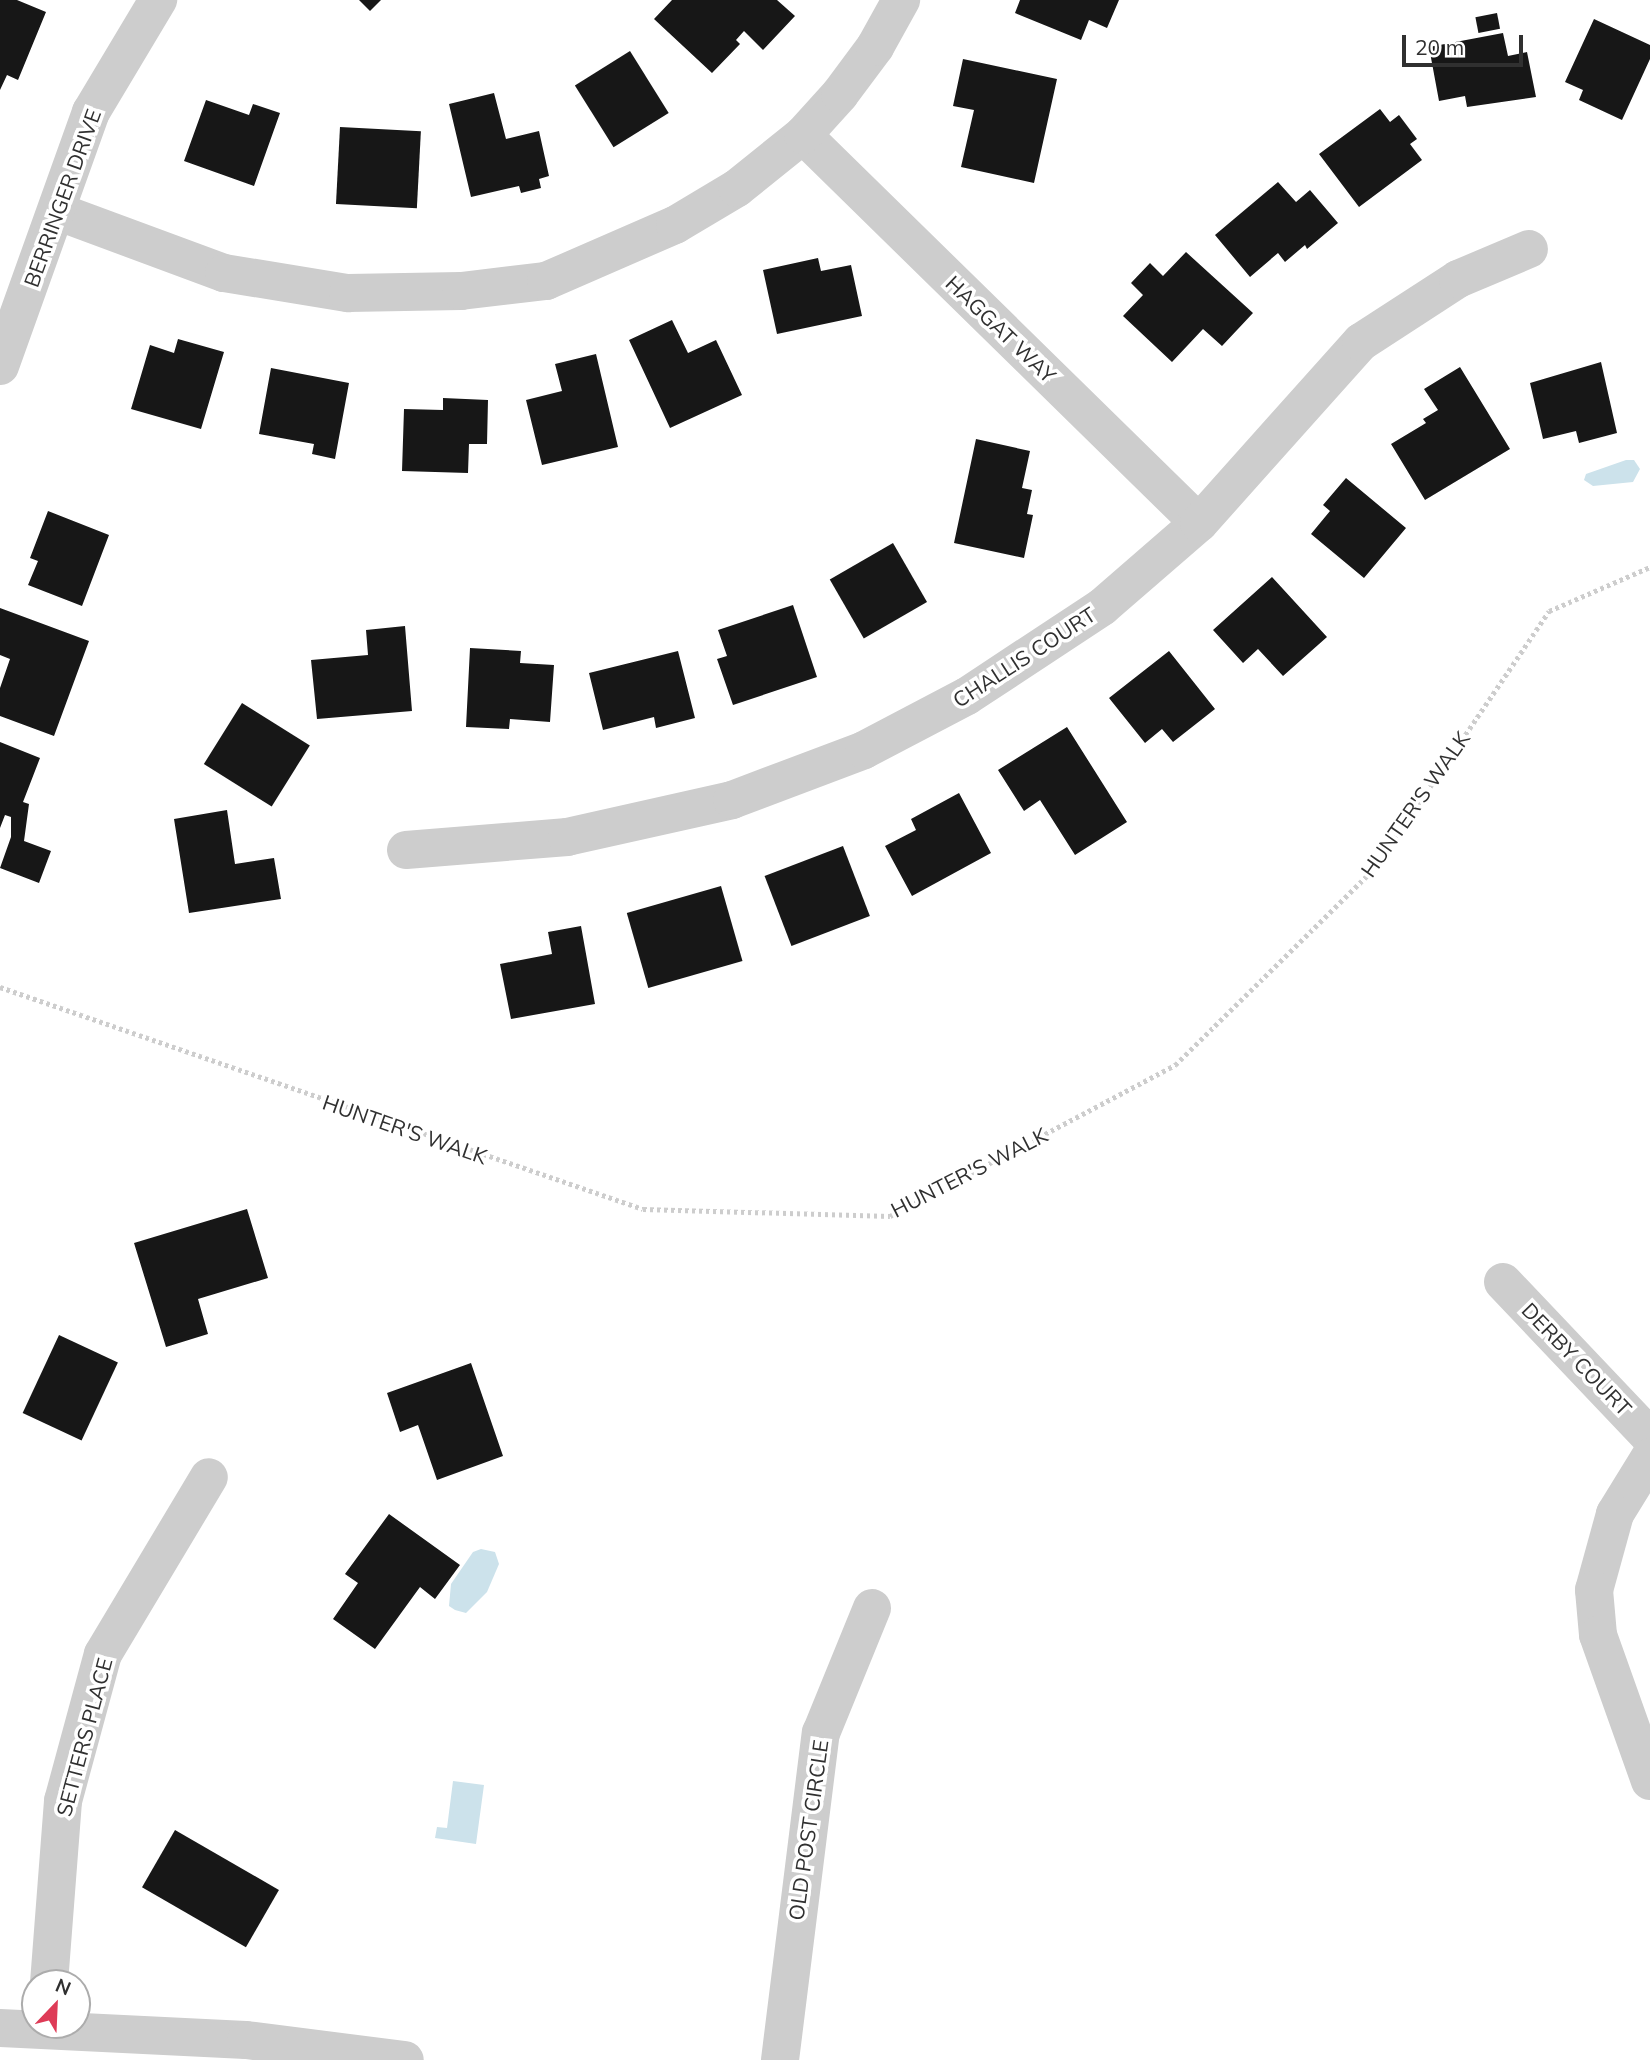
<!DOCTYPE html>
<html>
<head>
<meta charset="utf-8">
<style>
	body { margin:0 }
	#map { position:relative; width:1650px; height:2060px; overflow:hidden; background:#fff; font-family:Mulish,sans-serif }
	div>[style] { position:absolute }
	.water>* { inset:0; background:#cce2eb }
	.building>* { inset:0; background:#171717; transform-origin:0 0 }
	.path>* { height:4.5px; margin-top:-2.25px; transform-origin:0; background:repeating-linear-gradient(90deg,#cdcdcd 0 3.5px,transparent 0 7px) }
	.street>* { height:38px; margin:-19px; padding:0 19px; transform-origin:19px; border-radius:19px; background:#cdcdcd }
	span { translate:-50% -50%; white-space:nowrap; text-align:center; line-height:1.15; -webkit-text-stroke:7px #fff; paint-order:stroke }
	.street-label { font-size:21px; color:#303030 }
	.north { position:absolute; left:21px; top:1969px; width:70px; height:70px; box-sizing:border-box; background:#fff; border:2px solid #acacac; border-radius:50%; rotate:23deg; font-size:19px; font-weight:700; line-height:28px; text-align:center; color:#303030 }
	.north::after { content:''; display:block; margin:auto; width:24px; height:32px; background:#de3b57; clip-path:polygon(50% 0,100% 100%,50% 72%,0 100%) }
	.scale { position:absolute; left:1402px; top:35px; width:121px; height:32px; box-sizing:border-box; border:4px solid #303030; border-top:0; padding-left:9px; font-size:21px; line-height:24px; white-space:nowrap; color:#303030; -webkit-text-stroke:5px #fff; paint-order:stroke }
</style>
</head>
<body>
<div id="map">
	<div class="water">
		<div style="clip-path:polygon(1626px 460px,1634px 460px,1640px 469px,1633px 482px,1593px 486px,1584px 480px,1586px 474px)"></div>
		<div style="clip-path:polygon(481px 1549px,495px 1552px,499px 1564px,487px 1592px,466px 1613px,455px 1610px,449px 1606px,451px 1584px,473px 1552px)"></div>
		<div style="clip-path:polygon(453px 1781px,484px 1785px,476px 1844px,435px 1838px,437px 1827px,447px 1828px)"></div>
	</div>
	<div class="building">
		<div style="clip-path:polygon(0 0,17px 0,46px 12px,18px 80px,7px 75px,0 90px)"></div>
		<div style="clip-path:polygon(359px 0,381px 0,370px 11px)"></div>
		<div style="clip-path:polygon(672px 0,777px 0,795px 16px,763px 50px,744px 31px,736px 40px,740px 44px,712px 73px,654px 19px)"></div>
		<div style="clip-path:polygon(1020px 0,1119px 0,1107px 28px,1089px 20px,1081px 40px,1015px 13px)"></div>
		<div style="left:1497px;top:13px;width:16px;height:22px;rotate:79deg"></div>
		<div style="clip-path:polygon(1594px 19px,1650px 45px,1650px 59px,1622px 120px,1579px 100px,1583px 90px,1565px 82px)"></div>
		<div style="clip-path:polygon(1503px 33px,1508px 56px,1527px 52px,1536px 97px,1467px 107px,1465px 96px,1439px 101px,1429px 47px)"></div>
		<div style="left:630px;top:51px;width:73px;height:65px;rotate:58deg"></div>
		<div style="clip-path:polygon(963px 59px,1057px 79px,1034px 183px,961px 167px,974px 110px,953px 106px)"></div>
		<div style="clip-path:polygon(494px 93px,506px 139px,539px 131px,549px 176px,539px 179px,541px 188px,521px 193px,519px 186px,471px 197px,449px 104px)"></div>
		<div style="clip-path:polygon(206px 100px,249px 115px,253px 104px,280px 113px,254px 186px,184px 161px)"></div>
		<div style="clip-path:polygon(1380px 109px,1390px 122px,1399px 115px,1417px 139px,1410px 144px,1422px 160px,1359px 207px,1319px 154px)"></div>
		<div style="left:340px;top:127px;width:81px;height:77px;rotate:3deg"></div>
		<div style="clip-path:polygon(1278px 182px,1296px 202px,1310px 190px,1338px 223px,1307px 249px,1305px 245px,1285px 262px,1278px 253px,1250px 277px,1215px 235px)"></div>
		<div style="clip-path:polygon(1186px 252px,1253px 313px,1222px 346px,1203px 329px,1172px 362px,1123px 316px,1143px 295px,1131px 283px,1150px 263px,1163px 276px)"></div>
		<div style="clip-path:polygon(818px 258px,821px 271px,851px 265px,862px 316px,777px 334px,763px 270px)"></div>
		<div style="clip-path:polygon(672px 320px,688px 353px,716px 340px,742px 395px,670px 428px,629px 340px)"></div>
		<div style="clip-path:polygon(178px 339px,224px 352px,201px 429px,131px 409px,150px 345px,174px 353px)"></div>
		<div style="clip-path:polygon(596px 354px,618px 447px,542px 465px,526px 400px,562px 391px,555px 364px)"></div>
		<div style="clip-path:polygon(1601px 362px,1617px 433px,1579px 443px,1576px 431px,1543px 439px,1530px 383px)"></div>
		<div style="clip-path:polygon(1460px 367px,1510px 449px,1425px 500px,1391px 444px,1426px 423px,1423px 419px,1438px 410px,1424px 389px)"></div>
		<div style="clip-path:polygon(271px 368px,349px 383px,335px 459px,312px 454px,314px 444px,259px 434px)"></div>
		<div style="clip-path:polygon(443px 398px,488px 400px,487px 444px,469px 444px,468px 473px,402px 471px,404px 409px,443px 410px)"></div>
		<div style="clip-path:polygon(976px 439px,1030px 451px,1022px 488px,1032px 490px,1027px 514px,1033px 515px,1024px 558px,954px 543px)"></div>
		<div style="clip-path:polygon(1346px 478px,1406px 528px,1364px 578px,1311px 534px,1330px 511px,1323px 505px)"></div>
		<div style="clip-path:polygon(48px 511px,109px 535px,82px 606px,28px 585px,38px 561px,30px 558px)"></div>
		<div style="left:893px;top:543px;width:68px;height:73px;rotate:60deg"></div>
		<div style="clip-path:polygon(1272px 577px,1327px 637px,1283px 676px,1258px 649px,1243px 663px,1213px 630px)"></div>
		<div style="clip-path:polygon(793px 605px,817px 677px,733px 705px,717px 659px,727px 656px,718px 630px)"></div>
		<div style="clip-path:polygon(0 608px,89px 641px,54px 736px,0 716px,0 688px,10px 659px,0 655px)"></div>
		<div style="clip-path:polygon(405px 626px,412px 711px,317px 719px,311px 660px,368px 655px,366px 630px)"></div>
		<div style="clip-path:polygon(470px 648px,521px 651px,520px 663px,554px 665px,550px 722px,510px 719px,509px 729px,466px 727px)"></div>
		<div style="clip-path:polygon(678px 651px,695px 718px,656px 728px,654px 717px,603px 730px,589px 673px)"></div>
		<div style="clip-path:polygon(1169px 651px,1215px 709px,1173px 742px,1162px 729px,1145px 743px,1109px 698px)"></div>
		<div style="left:242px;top:703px;width:80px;height:72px;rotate:32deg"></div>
		<div style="clip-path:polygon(1067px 727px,1127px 822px,1075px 855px,1040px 800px,1024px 811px,998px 770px)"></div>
		<div style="clip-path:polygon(0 742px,40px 758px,23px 802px,29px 804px,24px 841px,51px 851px,39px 883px,0 868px,11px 837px,11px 817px,5px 815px,0 828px)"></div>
		<div style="clip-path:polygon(959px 793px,991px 853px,912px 896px,885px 846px,916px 830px,911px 819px)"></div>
		<div style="clip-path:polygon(227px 810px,235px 864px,274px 858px,281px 899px,189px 913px,174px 819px)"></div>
		<div style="left:843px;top:846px;width:75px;height:84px;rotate:69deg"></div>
		<div style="left:721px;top:886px;width:78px;height:98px;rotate:74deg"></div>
		<div style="clip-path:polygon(581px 926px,595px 1004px,511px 1019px,500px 964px,552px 954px,548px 932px)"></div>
		<div style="clip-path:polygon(247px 1209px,268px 1278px,198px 1299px,208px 1334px,166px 1347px,134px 1243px)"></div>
		<div style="left:59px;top:1335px;width:65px;height:86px;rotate:25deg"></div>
		<div style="clip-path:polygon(471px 1363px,503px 1456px,437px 1480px,418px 1425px,400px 1432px,387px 1393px)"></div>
		<div style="clip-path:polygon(389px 1514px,460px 1565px,435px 1599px,420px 1587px,375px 1649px,333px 1619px,358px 1583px,345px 1574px)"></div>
		<div style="left:175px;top:1830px;width:120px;height:66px;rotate:30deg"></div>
	</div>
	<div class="path">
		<div style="left:0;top:987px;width:680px;rotate:19.05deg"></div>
		<div style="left:643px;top:1209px;width:247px;rotate:1.6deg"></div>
		<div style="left:890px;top:1216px;width:323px;rotate:-27.9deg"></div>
		<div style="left:1175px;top:1065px;width:281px;rotate:-44.6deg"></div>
		<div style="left:1375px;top:868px;width:310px;rotate:-55.9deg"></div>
		<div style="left:1549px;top:611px;width:110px;rotate:-23.5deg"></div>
	</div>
	<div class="street">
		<div style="left:803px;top:135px;width:554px;rotate:44.42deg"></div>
		<div style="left:59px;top:212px;width:176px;rotate:20.3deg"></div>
		<div style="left:224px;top:273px;width:126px;rotate:9.2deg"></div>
		<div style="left:348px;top:293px;width:113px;rotate:-1deg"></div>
		<div style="left:461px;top:291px;width:86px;rotate:-6.7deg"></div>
		<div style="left:546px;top:281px;width:141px;rotate:-23.5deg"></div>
		<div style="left:675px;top:225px;width:72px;rotate:-30.8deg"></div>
		<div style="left:737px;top:188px;width:85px;rotate:-38.8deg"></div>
		<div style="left:803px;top:135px;width:55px;rotate:-47.9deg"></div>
		<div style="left:840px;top:94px;width:59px;rotate:-53.3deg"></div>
		<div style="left:875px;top:47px;width:54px;rotate:-61deg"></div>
		<div style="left:0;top:366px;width:270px;rotate:-70.3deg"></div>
		<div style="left:91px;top:112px;width:131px;rotate:-59.1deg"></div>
		<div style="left:406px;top:850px;width:162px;rotate:-4.6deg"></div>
		<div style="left:567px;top:837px;width:169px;rotate:-12.6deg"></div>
		<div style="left:732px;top:800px;width:141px;rotate:-20.7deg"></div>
		<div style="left:864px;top:750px;width:116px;rotate:-27.7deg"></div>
		<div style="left:967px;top:696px;width:162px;rotate:-33.4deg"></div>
		<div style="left:1102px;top:607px;width:128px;rotate:-40.9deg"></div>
		<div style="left:1199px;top:523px;width:243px;rotate:-48.2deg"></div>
		<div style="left:1361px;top:342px;width:116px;rotate:-33deg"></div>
		<div style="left:1458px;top:279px;width:77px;rotate:-22.9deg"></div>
		<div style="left:1503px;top:1282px;width:214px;rotate:46.5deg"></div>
		<div style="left:1650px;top:1457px;width:67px;rotate:121.6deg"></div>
		<div style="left:1615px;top:1514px;width:79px;rotate:105.4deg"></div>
		<div style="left:1594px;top:1590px;width:45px;rotate:84.9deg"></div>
		<div style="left:1598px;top:1635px;width:155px;rotate:70.4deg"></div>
		<div style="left:49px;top:1983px;width:183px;rotate:-85.6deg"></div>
		<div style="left:63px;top:1801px;width:152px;rotate:-74.8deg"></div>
		<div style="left:103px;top:1654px;width:206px;rotate:-59.1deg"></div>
		<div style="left:0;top:2028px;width:246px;rotate:2.8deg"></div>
		<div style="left:246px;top:2040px;width:160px;rotate:7.2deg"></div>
		<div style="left:780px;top:2060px;width:330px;rotate:-82.9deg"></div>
		<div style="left:821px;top:1733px;width:135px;rotate:-67.8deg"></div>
	</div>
	<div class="street-label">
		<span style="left:62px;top:198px;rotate:-70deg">BERRINGER DRIVE</span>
		<span style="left:1001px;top:329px;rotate:44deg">HAGGAT WAY</span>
		<span style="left:1024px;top:657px;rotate:-33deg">CHALLIS COURT</span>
		<span style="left:1415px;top:804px;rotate:-55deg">HUNTER'S WALK</span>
		<span style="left:405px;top:1129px;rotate:19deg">HUNTER'S WALK</span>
		<span style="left:969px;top:1172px;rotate:-27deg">HUNTER'S WALK</span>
		<span style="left:1577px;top:1359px;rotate:46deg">DERBY COURT</span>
		<span style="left:84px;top:1737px;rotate:-75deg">SETTERS PLACE</span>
		<span style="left:808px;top:1830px;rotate:-82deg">OLD POST CIRCLE</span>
	</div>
	<div class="north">N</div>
	<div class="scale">20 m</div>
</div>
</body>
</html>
